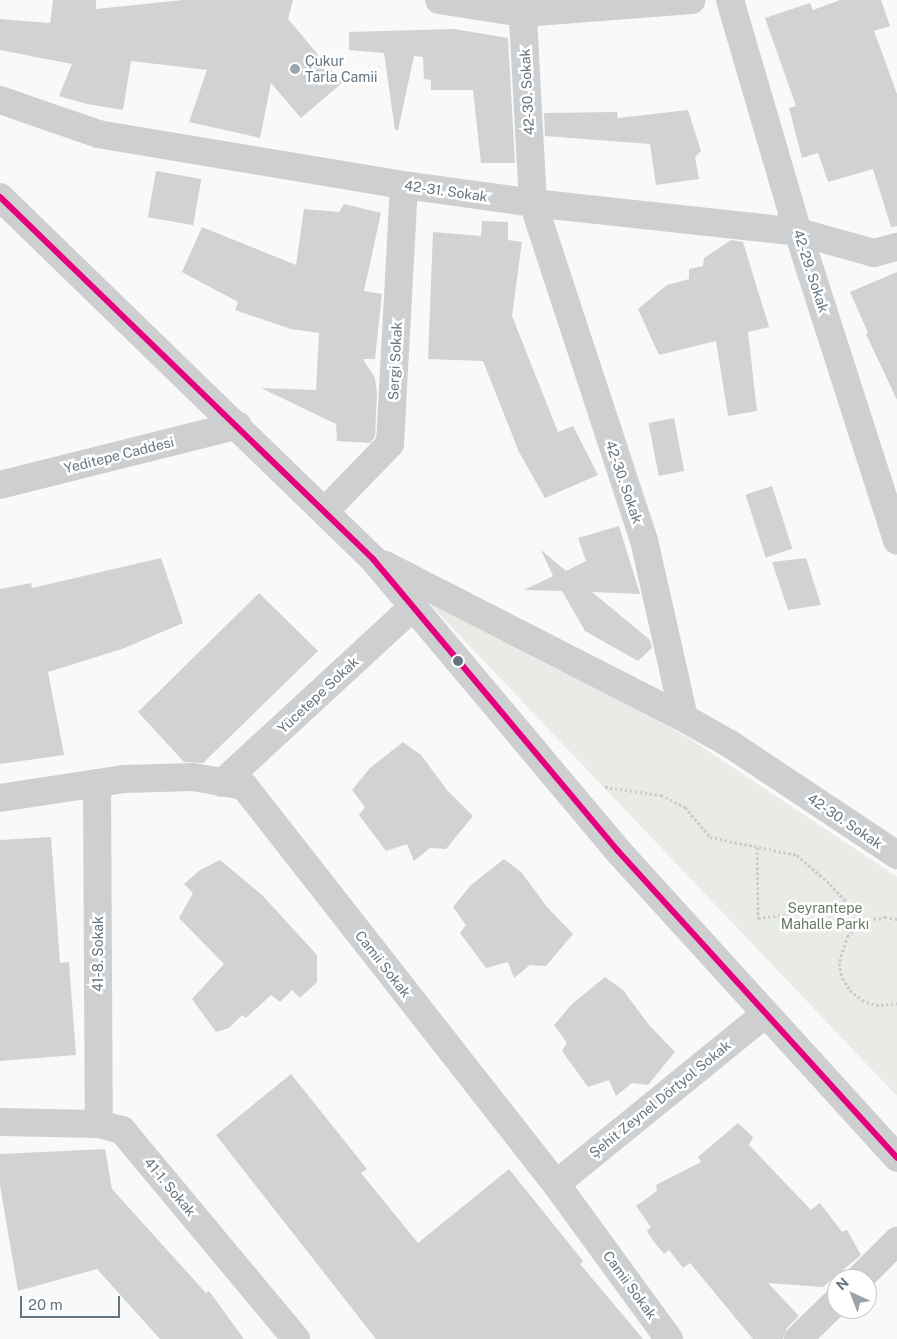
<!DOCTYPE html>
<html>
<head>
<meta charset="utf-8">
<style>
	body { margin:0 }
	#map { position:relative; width:897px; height:1339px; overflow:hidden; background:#f9f9f9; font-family:"Public Sans",sans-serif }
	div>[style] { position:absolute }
	.green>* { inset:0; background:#e8ebe6 }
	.building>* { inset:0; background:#d0d2d3; transform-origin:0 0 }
	.path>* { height:3px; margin-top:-1.5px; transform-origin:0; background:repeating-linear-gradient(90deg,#cbcccd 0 2.5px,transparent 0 5px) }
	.minor>* { height:28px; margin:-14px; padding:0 14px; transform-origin:14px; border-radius:14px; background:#cecfd0 }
	.bus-1>* { height:6px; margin:-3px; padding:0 3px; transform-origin:3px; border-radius:3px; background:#e5007d }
	.dots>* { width:14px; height:14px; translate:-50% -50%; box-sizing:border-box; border:2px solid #fff; border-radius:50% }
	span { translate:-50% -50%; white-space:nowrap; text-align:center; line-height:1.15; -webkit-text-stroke:5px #fff; paint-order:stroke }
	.poi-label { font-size:14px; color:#657683 }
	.left { translate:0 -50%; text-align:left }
	.street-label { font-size:14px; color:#657683 }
	.park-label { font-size:14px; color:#687a64 }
	.north { position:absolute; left:827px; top:1269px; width:50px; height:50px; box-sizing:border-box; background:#fff; border:1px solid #c1c8cd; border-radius:50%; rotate:317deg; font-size:14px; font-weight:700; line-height:20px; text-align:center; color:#657683 }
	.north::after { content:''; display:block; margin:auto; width:18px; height:22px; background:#99a4ac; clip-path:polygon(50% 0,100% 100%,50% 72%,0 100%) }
	.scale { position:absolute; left:20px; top:1296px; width:100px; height:22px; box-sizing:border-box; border:2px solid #657683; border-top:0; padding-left:6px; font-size:15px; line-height:18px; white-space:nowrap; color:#657683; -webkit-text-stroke:4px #fff; paint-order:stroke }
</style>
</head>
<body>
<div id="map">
	<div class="green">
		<div style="clip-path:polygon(423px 597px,546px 653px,695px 742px,897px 877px,897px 1096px)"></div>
	</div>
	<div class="building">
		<div style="clip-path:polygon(53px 0,96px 0,96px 9px,183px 0,293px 0,288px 19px,342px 83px,301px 118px,271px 83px,260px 138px,189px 122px,207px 70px,131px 61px,123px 110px,87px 104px,59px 96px,72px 64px,0 50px,0 19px,50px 23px)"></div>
		<div style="clip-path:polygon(840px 0,881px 0,890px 26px,874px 31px,897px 94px,897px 226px,891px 227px,873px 169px,828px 182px,818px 153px,802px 158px,789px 108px,796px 106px,765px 18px,810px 3px,813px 10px)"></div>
		<div style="clip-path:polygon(454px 29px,508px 38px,515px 163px,481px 163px,473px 90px,431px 90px,431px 80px,424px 79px,423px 57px,414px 56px,398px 130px,395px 130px,384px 53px,349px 50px,349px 32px)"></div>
		<div style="clip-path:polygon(688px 110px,701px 151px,695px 157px,699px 179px,656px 185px,650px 144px,545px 136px,544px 113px,617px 112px,618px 118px)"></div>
		<div style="left:156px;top:171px;width:46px;height:47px;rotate:10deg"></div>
		<div style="clip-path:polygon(344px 204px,381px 213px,364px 291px,382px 294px,375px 359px,363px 359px,375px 378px,377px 393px,375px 437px,370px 443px,337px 441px,336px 424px,261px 388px,316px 390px,319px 333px,291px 329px,235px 310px,238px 302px,182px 272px,202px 227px,296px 265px,304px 209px,339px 212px)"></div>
		<div style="clip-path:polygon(482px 221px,508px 222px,508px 240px,522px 242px,512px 316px,558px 432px,573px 426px,598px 475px,545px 498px,519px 452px,483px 361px,428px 359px,433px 232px,481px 236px)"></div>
		<div style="clip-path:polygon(731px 240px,743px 242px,769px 327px,748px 332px,757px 411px,728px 416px,716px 341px,659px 355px,638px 309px,667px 285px,689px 279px,689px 269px,703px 266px,704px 258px)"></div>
		<div style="clip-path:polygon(897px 272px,897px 400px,866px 334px,868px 333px,850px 292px)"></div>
		<div style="left:674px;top:418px;width:54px;height:26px;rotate:79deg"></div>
		<div style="left:772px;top:486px;width:66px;height:28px;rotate:72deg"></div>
		<div style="clip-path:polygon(619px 526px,640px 594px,592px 592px,650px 640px,652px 648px,638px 661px,585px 631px,562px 591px,524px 590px,553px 576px,541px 550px,566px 571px,586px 561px,578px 538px)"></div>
		<div style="clip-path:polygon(161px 558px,183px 623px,122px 649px,48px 672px,64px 755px,0 764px,0 589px,31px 583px,32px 588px)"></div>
		<div style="clip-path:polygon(806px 558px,821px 605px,788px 610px,772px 562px)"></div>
		<div style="clip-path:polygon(259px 593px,318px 651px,203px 763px,184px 762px,138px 712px)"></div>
		<div style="clip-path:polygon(403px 742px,421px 755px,447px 790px,473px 816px,446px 849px,430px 848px,414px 861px,407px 844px,386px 851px,359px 815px,365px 807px,352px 790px,370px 768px)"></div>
		<div style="clip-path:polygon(51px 837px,60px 963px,69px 962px,76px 1055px,0 1061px,0 840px)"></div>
		<div style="clip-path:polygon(504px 859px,522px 873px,547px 907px,573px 934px,546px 966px,530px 965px,514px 978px,508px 962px,486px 968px,460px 933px,466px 925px,453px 907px,471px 885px)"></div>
		<div style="clip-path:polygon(220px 860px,262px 895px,317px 955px,317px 982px,300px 998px,292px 990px,280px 1002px,271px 995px,246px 1018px,242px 1015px,229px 1028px,216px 1032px,192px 999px,224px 964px,179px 918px,193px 893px,184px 884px,200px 870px)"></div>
		<div style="clip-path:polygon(605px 977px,623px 990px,649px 1025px,675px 1052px,648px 1085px,632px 1083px,616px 1096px,609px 1080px,588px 1087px,562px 1051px,567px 1043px,554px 1025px,572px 1004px)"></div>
		<div style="clip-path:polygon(291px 1074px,367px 1169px,361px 1173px,418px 1243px,509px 1169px,583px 1261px,580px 1264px,643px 1339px,376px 1339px,216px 1135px)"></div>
		<div style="clip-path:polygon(738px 1123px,753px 1137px,749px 1145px,811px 1210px,820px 1203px,842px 1232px,847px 1230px,861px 1255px,823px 1287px,768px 1283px,799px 1316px,787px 1328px,783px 1339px,753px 1339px,690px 1263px,683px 1268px,669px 1250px,664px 1254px,654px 1242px,647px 1231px,651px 1227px,636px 1206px,657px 1191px,656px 1185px,701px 1162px,698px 1157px)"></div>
		<div style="clip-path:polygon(105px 1149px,112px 1189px,206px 1293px,209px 1291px,244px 1339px,160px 1339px,97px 1269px,18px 1291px,0 1185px,0 1154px)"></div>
	</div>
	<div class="path">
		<div style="left:605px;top:787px;width:57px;rotate:8.1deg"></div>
		<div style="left:661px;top:795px;width:27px;rotate:27deg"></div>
		<div style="left:685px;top:807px;width:39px;rotate:50deg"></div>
		<div style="left:710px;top:837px;width:89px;rotate:11.7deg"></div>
		<div style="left:797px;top:855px;width:44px;rotate:41.3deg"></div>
		<div style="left:830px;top:884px;width:50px;rotate:47.4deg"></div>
		<div style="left:757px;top:847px;width:71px;rotate:89.2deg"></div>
		<div style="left:758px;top:918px;width:92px;rotate:-7.5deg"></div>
		<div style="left:897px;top:919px;width:11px;rotate:-170deg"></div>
		<div style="left:886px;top:917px;width:22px;rotate:170deg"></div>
		<div style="left:864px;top:921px;width:21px;rotate:139deg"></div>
		<div style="left:848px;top:935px;width:29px;rotate:108deg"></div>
		<div style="left:839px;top:963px;width:15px;rotate:79deg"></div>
		<div style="left:842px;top:978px;width:14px;rotate:56deg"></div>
		<div style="left:850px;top:990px;width:16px;rotate:40deg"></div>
		<div style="left:862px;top:1000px;width:15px;rotate:20deg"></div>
		<div style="left:876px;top:1005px;width:21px;rotate:-5deg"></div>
	</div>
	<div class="minor">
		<div style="left:439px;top:0;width:85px;rotate:8.8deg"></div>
		<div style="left:523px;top:13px;width:169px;rotate:-4.4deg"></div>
		<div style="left:522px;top:0;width:203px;rotate:86.9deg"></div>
		<div style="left:533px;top:203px;width:355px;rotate:71.8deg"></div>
		<div style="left:644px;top:540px;width:182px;rotate:77.3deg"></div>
		<div style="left:684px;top:718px;width:53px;rotate:29.5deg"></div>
		<div style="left:730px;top:744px;width:201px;rotate:33.6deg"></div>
		<div style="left:730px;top:0;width:242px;rotate:73.7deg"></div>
		<div style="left:798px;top:232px;width:324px;rotate:72.2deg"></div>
		<div style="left:0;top:100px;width:104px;rotate:19.1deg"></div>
		<div style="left:98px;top:134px;width:310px;rotate:9.5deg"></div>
		<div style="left:404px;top:185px;width:130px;rotate:7.9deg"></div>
		<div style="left:533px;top:203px;width:267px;rotate:6.2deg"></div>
		<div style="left:798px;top:232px;width:79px;rotate:15.4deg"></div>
		<div style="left:874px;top:253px;width:24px;rotate:-15deg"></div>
		<div style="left:0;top:197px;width:520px;rotate:44.14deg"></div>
		<div style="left:373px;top:559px;width:381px;rotate:50deg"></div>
		<div style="left:618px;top:851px;width:415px;rotate:47.7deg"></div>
		<div style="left:0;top:485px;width:245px;rotate:-14.1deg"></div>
		<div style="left:325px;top:511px;width:93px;rotate:-45.9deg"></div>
		<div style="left:390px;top:444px;width:259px;rotate:-86.9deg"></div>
		<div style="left:383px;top:564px;width:338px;rotate:27.1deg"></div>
		<div style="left:97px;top:783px;width:341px;rotate:89.7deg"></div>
		<div style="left:222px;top:783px;width:260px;rotate:-42.7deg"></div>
		<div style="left:0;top:798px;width:125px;rotate:-8.7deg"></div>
		<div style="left:124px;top:779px;width:69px;rotate:-1.7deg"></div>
		<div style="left:193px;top:777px;width:52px;rotate:10deg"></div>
		<div style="left:244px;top:786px;width:506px;rotate:51.91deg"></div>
		<div style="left:556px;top:1184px;width:192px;rotate:53.9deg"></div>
		<div style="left:0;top:1122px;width:99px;rotate:1.2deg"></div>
		<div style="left:99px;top:1124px;width:24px;rotate:15deg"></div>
		<div style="left:122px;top:1130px;width:272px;rotate:50.2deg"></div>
		<div style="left:556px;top:1184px;width:269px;rotate:-39.1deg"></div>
		<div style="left:859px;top:1279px;width:54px;rotate:-45deg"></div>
		<div style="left:798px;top:1339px;width:54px;rotate:-44.3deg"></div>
	</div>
	<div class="bus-1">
		<div style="left:0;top:197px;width:520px;rotate:44.14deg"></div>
		<div style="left:373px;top:559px;width:381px;rotate:50deg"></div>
		<div style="left:618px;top:851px;width:415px;rotate:47.7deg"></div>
	</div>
	<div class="dots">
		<div style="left:295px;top:69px;background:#99a4ac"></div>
		<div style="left:458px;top:661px;background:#657683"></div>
	</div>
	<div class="poi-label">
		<span class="left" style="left:305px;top:69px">Çukur<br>Tarla Camii</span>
	</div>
	<div class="street-label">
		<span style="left:527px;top:92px;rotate:-93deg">42-30. Sokak</span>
		<span style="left:446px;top:191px;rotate:8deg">42-31. Sokak</span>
		<span style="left:811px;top:271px;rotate:72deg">42-29. Sokak</span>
		<span style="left:395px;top:361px;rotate:-87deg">Sergi Sokak</span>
		<span style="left:119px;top:455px;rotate:-14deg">Yeditepe Caddesi</span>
		<span style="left:624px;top:482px;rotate:71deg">42-30. Sokak</span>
		<span style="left:318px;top:695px;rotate:-43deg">Yücetepe Sokak</span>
		<span style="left:845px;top:821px;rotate:34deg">42-30. Sokak</span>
		<span style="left:98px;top:954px;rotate:-90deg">41-8. Sokak</span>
		<span style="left:383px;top:964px;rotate:52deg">Camii Sokak</span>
		<span style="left:660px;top:1099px;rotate:-39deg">Şehit Zeynel Dörtyol Sokak</span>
		<span style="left:170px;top:1187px;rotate:50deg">41-1. Sokak</span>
		<span style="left:630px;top:1285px;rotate:54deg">Camii Sokak</span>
	</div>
	<div class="park-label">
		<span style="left:825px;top:916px">Seyrantepe<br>Mahalle Parkı</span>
	</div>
	<div class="north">N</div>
	<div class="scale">20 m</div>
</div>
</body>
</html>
